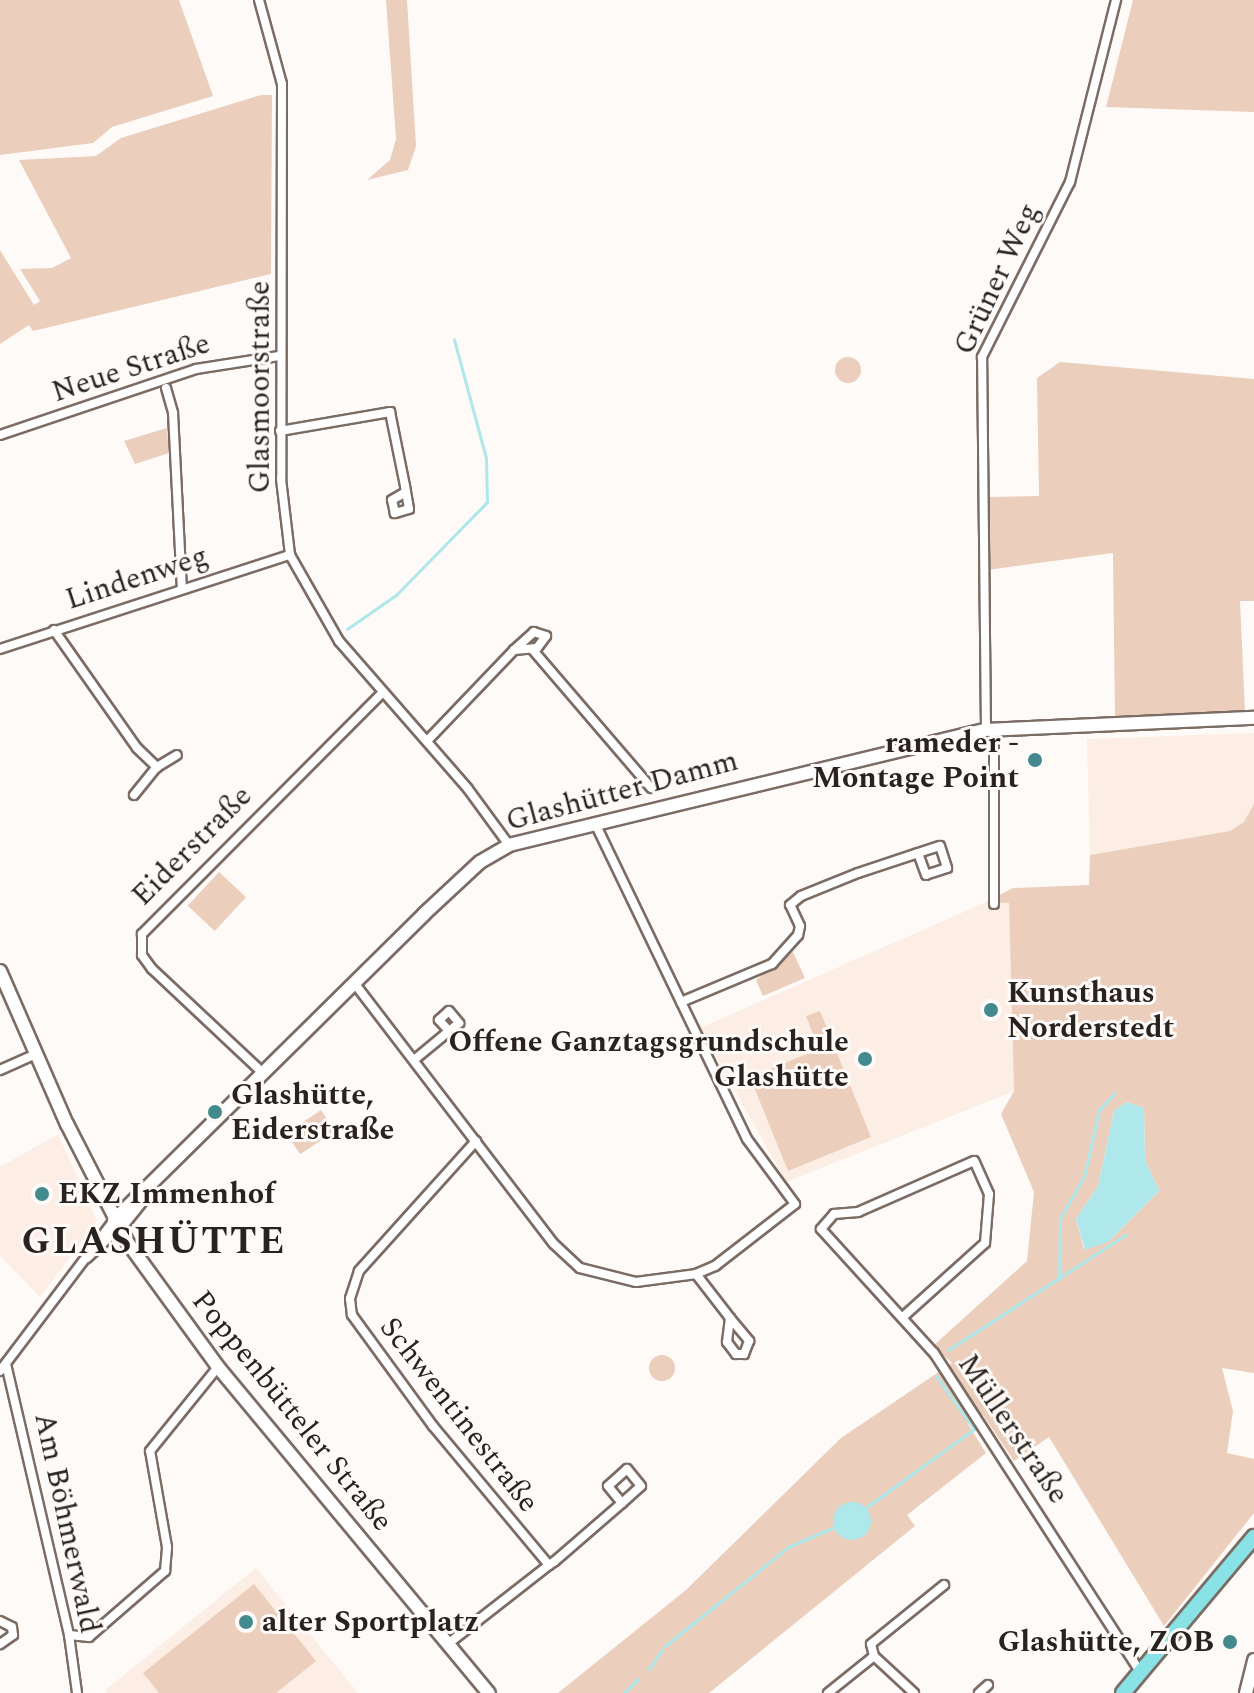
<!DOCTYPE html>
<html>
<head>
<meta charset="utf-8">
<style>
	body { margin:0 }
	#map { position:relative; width:1254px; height:1693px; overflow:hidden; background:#fefaf8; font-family:Spectral,serif }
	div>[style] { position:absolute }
	.built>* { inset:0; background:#fceee5 }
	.green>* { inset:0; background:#ebcebb; transform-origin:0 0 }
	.round { border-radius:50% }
	.water>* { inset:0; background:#aee8eb }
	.stream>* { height:3px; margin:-1.5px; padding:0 1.5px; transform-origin:1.5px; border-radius:1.5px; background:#aee8eb }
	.roads { filter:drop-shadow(2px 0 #7b6c64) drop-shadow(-2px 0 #7b6c64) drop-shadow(0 2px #7b6c64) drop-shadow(0 -2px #7b6c64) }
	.street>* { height:8px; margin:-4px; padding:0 4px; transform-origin:4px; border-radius:4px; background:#fff }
	.secondary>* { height:12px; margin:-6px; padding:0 6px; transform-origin:6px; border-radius:6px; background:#fff }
	.primary>* { height:14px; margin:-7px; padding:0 7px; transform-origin:7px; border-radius:7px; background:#89e3e6 }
	.dots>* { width:22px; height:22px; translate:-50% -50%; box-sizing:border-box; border:4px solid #fefaf8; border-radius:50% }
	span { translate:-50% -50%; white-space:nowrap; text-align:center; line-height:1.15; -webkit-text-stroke:6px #fefaf8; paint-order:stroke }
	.street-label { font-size:30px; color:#29231f }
	.poi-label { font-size:30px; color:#29231f; font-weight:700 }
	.right { translate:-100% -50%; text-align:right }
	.left { translate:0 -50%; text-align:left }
	.district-label { font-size:38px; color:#29231f; font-weight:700; letter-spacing:2px }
</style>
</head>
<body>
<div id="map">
	<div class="built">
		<div style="clip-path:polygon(1254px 733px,1254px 804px,1244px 822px,1230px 831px,1090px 855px,1087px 739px)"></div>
		<div style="clip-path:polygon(986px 902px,1009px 903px,1014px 1091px,786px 1182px,700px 1028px)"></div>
		<div style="clip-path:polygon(58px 1134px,97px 1221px,40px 1297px,0 1256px,0 1167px)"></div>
		<div style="clip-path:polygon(256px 1568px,358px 1693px,107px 1693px,105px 1690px)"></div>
	</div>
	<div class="green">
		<div style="clip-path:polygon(0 0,179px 0,213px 96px,112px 127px,93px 143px,0 155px)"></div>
		<div style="clip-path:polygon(386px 0,407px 0,416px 146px,408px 170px,367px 180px,390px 160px,396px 139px)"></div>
		<div style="clip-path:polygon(1133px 0,1254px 0,1254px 112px,1106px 107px)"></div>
		<div style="clip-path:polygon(261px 95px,272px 95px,271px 274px,33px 331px,29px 325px,0 344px,0 250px,34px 305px,40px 301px,20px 269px,52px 268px,71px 258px,19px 160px,96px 156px,121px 138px)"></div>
		<div class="round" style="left:835px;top:357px;width:26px;height:26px"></div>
		<div style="clip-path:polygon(1060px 362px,1254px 379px,1254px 601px,1240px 601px,1245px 712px,1115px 717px,1113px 553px,987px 570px,987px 497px,1039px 496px,1037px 378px)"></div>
		<div style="clip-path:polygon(167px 428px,169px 453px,135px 464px,124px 441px)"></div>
		<div style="clip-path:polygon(evenodd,1254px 804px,1254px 1373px,1222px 1368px,1233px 1411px,1227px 1453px,1254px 1459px,1254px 1513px,1164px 1626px,1049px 1437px,1014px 1461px,983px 1415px,968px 1424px,986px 1453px,907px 1515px,915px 1526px,709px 1693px,558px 1693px,686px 1590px,841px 1438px,952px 1363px,933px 1346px,1027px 1261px,1034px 1192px,1001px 1114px,1014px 1091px,1009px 903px,986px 902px,1013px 888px,1089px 885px,1090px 855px,1230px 831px,1244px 822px,1254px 804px,1127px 1102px,1144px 1108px,1145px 1160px,1159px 1191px,1108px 1242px,1084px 1249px,1076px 1219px,1098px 1186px,1114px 1111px,1127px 1102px)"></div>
		<div style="left:219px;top:872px;width:37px;height:46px;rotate:43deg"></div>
		<div style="clip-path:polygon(793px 952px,805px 978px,763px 996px,756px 980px)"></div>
		<div style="clip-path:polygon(820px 1011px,871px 1137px,788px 1171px,750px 1077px,819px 1049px,806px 1016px)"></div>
		<div style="left:321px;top:1110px;width:25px;height:42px;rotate:56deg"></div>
		<div class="round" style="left:649px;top:1355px;width:26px;height:26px"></div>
		<div style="clip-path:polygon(254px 1584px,316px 1661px,276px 1693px,159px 1693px,143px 1673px)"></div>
	</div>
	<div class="water">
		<div style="clip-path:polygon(1127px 1102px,1144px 1108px,1145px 1160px,1159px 1191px,1108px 1242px,1085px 1250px,1076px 1219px,1098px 1186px,1114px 1111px)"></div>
		<div class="round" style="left:833px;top:1502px;width:38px;height:38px"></div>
	</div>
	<div class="stream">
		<div style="left:347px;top:629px;width:60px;rotate:-34.8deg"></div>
		<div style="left:396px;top:595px;width:130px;rotate:-45.6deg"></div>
		<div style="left:487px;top:502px;width:44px;rotate:-91.3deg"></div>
		<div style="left:486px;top:458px;width:123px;rotate:-105.1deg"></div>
		<div style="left:1059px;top:1279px;width:61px;rotate:-89.1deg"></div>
		<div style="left:1060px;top:1218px;width:48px;rotate:-59.7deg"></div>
		<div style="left:1084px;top:1177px;width:69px;rotate:-77.4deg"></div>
		<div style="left:1099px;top:1110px;width:23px;rotate:-47deg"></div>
		<div style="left:948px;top:1350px;width:211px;rotate:-33deg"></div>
		<div style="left:864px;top:1509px;width:136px;rotate:-36deg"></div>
		<div style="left:974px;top:1429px;width:65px;rotate:-125.6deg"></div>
		<div style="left:665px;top:1646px;width:158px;rotate:-38.8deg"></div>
		<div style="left:788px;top:1547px;width:51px;rotate:-23.1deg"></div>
		<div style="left:649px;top:1669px;width:23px;rotate:-56deg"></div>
		<div style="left:624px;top:1693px;width:20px;rotate:-45deg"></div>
	</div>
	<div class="roads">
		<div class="street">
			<div style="left:259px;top:0;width:87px;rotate:74.7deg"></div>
			<div style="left:282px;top:84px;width:395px;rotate:90.1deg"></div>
			<div style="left:281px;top:479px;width:77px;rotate:83.2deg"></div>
			<div style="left:290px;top:555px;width:99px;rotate:60.3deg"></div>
			<div style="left:339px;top:641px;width:196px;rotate:48.9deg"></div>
			<div style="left:468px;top:789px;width:69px;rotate:53.8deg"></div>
			<div style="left:166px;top:388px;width:26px;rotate:74deg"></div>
			<div style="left:173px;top:413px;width:175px;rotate:87.1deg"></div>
			<div style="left:280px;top:431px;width:112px;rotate:-9.8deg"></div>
			<div style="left:390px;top:412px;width:76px;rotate:78.5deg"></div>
			<div style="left:405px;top:486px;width:23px;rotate:80deg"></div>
			<div style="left:409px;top:509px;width:15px;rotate:164deg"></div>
			<div style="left:395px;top:513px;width:13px;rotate:-103deg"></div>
			<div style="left:392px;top:500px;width:16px;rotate:-30deg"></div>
			<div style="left:0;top:435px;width:207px;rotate:-18.6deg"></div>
			<div style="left:196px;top:369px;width:84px;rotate:-8.9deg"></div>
			<div style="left:54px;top:630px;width:144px;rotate:54.9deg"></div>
			<div style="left:137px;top:748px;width:28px;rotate:44deg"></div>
			<div style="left:0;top:649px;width:305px;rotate:-18deg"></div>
			<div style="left:532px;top:649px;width:183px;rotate:49.4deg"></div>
			<div style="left:986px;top:730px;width:373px;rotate:-90.6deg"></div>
			<div style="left:982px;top:357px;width:196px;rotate:-63.3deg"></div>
			<div style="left:1070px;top:182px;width:188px;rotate:-75.8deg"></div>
			<div style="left:427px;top:741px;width:126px;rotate:-46.3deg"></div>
			<div style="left:514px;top:650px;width:23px;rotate:-5deg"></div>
			<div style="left:537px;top:648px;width:15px;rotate:-53deg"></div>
			<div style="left:546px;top:636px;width:13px;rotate:-162deg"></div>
			<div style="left:534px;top:632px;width:27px;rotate:138deg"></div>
			<div style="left:134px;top:795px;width:36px;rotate:-51deg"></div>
			<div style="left:157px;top:767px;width:23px;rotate:-31deg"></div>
			<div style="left:994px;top:904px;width:175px;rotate:-90deg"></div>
			<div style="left:355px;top:984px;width:327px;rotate:52.6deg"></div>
			<div style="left:554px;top:1244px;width:35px;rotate:43deg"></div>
			<div style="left:580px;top:1268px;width:58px;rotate:14deg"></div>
			<div style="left:636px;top:1282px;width:61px;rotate:-7.6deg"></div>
			<div style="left:696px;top:1274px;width:21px;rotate:-23deg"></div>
			<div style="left:715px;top:1266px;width:101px;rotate:-37.8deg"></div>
			<div style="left:795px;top:1204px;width:81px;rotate:-126.4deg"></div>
			<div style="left:747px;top:1139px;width:351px;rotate:-115.7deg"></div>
			<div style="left:681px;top:1002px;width:99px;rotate:-22.7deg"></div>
			<div style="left:772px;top:964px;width:39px;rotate:-48deg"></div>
			<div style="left:798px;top:935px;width:9px;rotate:-77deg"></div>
			<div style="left:800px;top:926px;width:23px;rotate:-115deg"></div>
			<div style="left:790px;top:905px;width:14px;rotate:-39deg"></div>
			<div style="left:801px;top:896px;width:61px;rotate:-22deg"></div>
			<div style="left:858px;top:873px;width:63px;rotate:-18.4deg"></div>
			<div style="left:918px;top:853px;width:23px;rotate:-18deg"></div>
			<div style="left:940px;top:846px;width:23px;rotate:72deg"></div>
			<div style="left:947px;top:868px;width:22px;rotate:162deg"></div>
			<div style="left:926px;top:875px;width:23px;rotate:-110deg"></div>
			<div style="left:414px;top:1060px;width:45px;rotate:-39.6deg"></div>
			<div style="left:449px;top:1031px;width:15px;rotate:-132deg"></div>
			<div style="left:439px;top:1020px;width:13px;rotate:-42deg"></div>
			<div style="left:449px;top:1011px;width:16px;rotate:50deg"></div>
			<div style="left:459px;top:1023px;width:13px;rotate:141deg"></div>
			<div style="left:0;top:1070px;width:39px;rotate:-24deg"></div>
			<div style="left:264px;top:1074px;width:154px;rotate:-136.8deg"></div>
			<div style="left:152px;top:969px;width:17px;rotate:-126deg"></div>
			<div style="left:142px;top:955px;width:21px;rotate:-90deg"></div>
			<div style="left:142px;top:934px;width:339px;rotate:-45.1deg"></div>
			<div style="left:476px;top:1141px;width:175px;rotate:132deg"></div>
			<div style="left:359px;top:1271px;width:29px;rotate:108deg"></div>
			<div style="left:350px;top:1299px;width:16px;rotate:83deg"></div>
			<div style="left:352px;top:1315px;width:137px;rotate:53.9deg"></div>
			<div style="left:433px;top:1426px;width:181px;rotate:50.2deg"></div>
			<div style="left:87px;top:1258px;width:44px;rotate:-43.2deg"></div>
			<div style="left:696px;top:1274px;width:56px;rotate:52.3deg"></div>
			<div style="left:730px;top:1318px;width:30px;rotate:50deg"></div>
			<div style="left:749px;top:1341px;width:14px;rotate:111deg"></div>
			<div style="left:744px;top:1354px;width:8px;rotate:180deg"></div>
			<div style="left:736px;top:1354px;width:15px;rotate:-127deg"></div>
			<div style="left:727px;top:1342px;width:24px;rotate:-83deg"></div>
			<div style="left:904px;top:1316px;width:109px;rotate:-42deg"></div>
			<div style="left:985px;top:1243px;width:49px;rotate:-85.3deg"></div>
			<div style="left:989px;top:1194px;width:36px;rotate:-114deg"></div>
			<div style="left:974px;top:1161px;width:127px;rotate:156.3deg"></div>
			<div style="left:858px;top:1212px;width:24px;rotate:175deg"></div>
			<div style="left:834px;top:1214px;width:20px;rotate:131deg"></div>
			<div style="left:821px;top:1229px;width:168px;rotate:47.7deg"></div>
			<div style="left:934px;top:1353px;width:381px;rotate:57.1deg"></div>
			<div style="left:6px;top:1364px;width:278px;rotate:76.9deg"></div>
			<div style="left:69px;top:1635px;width:59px;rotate:82.1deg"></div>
			<div style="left:0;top:1371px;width:189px;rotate:-52.9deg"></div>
			<div style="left:0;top:1621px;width:13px;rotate:27deg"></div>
			<div style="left:12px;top:1627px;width:8px;rotate:83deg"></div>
			<div style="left:13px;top:1635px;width:16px;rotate:145deg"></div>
			<div style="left:69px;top:1635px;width:20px;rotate:6deg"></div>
			<div style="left:89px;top:1637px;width:101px;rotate:-41deg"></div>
			<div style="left:165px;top:1571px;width:24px;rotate:-85deg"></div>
			<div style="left:167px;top:1547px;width:97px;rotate:-100deg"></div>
			<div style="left:150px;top:1451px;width:108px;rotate:-51deg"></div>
			<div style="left:449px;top:1643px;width:127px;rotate:-38deg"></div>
			<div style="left:549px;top:1565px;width:7px;rotate:-34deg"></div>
			<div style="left:555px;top:1561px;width:89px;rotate:-40.9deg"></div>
			<div style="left:622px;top:1503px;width:25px;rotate:-42deg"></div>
			<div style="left:641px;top:1486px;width:22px;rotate:-129deg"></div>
			<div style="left:627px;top:1469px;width:25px;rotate:138deg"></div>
			<div style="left:608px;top:1486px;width:22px;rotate:51deg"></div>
			<div style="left:828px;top:1693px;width:59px;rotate:-38.8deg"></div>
			<div style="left:914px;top:1693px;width:54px;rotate:-137.2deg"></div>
			<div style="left:874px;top:1656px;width:12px;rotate:-104deg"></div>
			<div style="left:871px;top:1644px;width:94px;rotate:-38.9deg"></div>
			<div style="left:979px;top:1693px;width:12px;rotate:-42deg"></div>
		</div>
		<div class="secondary">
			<div style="left:0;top:971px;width:167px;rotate:66.4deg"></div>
			<div style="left:67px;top:1124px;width:134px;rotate:62.9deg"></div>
			<div style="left:128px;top:1243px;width:153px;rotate:54deg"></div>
			<div style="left:218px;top:1367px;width:424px;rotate:50.3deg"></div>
			<div style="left:114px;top:1220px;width:436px;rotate:-44.6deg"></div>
			<div style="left:424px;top:914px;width:76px;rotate:-42.9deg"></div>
			<div style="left:480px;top:862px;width:34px;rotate:-30deg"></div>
			<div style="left:509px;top:845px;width:491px;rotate:-13.6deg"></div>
			<div style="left:986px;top:730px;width:268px;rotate:-2.6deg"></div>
			<div style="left:119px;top:1228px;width:51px;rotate:-51.3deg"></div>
			<div style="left:1246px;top:1693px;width:34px;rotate:-76deg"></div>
		</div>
		<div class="primary">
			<div style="left:1123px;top:1693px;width:204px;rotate:-50deg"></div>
		</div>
	</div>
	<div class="dots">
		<div style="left:1035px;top:760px;background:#428a8d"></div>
		<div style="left:991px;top:1010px;background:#428a8d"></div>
		<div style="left:865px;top:1059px;background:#428a8d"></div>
		<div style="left:215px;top:1112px;background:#428a8d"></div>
		<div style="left:42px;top:1194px;background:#428a8d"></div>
		<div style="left:246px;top:1622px;background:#428a8d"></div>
		<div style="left:1230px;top:1642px;background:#428a8d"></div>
	</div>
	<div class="street-label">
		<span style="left:997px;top:279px;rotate:-65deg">Grüner Weg</span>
		<span style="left:131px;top:368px;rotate:-18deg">Neue Straße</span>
		<span style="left:260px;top:387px;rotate:-90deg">Glasmoorstraße</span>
		<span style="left:137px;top:578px;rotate:-18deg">Lindenweg</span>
		<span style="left:622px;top:791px;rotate:-15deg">Glashütter Damm</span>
		<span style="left:192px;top:846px;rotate:-45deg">Eiderstraße</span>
		<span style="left:292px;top:1411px;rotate:51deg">Poppenbütteler Straße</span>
		<span style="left:459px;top:1415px;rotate:52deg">Schwentinestraße</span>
		<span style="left:1013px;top:1429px;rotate:56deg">Müllerstraße</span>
		<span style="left:67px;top:1523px;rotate:78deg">Am Böhmerwald</span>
	</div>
	<div class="poi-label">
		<span class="right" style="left:1019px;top:760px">rameder -<br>Montage Point</span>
		<span class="left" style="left:1007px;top:1010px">Kunsthaus<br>Norderstedt</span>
		<span class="right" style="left:849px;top:1059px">Offene Ganztagsgrundschule<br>Glashütte</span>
		<span class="left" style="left:231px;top:1112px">Glashütte,<br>Eiderstraße</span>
		<span class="left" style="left:58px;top:1194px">EKZ Immenhof</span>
		<span class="left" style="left:262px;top:1622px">alter Sportplatz</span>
		<span class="right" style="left:1214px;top:1642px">Glashütte, ZOB</span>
	</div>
	<div class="district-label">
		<span style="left:154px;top:1243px">GLASHÜTTE</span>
	</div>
</div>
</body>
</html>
